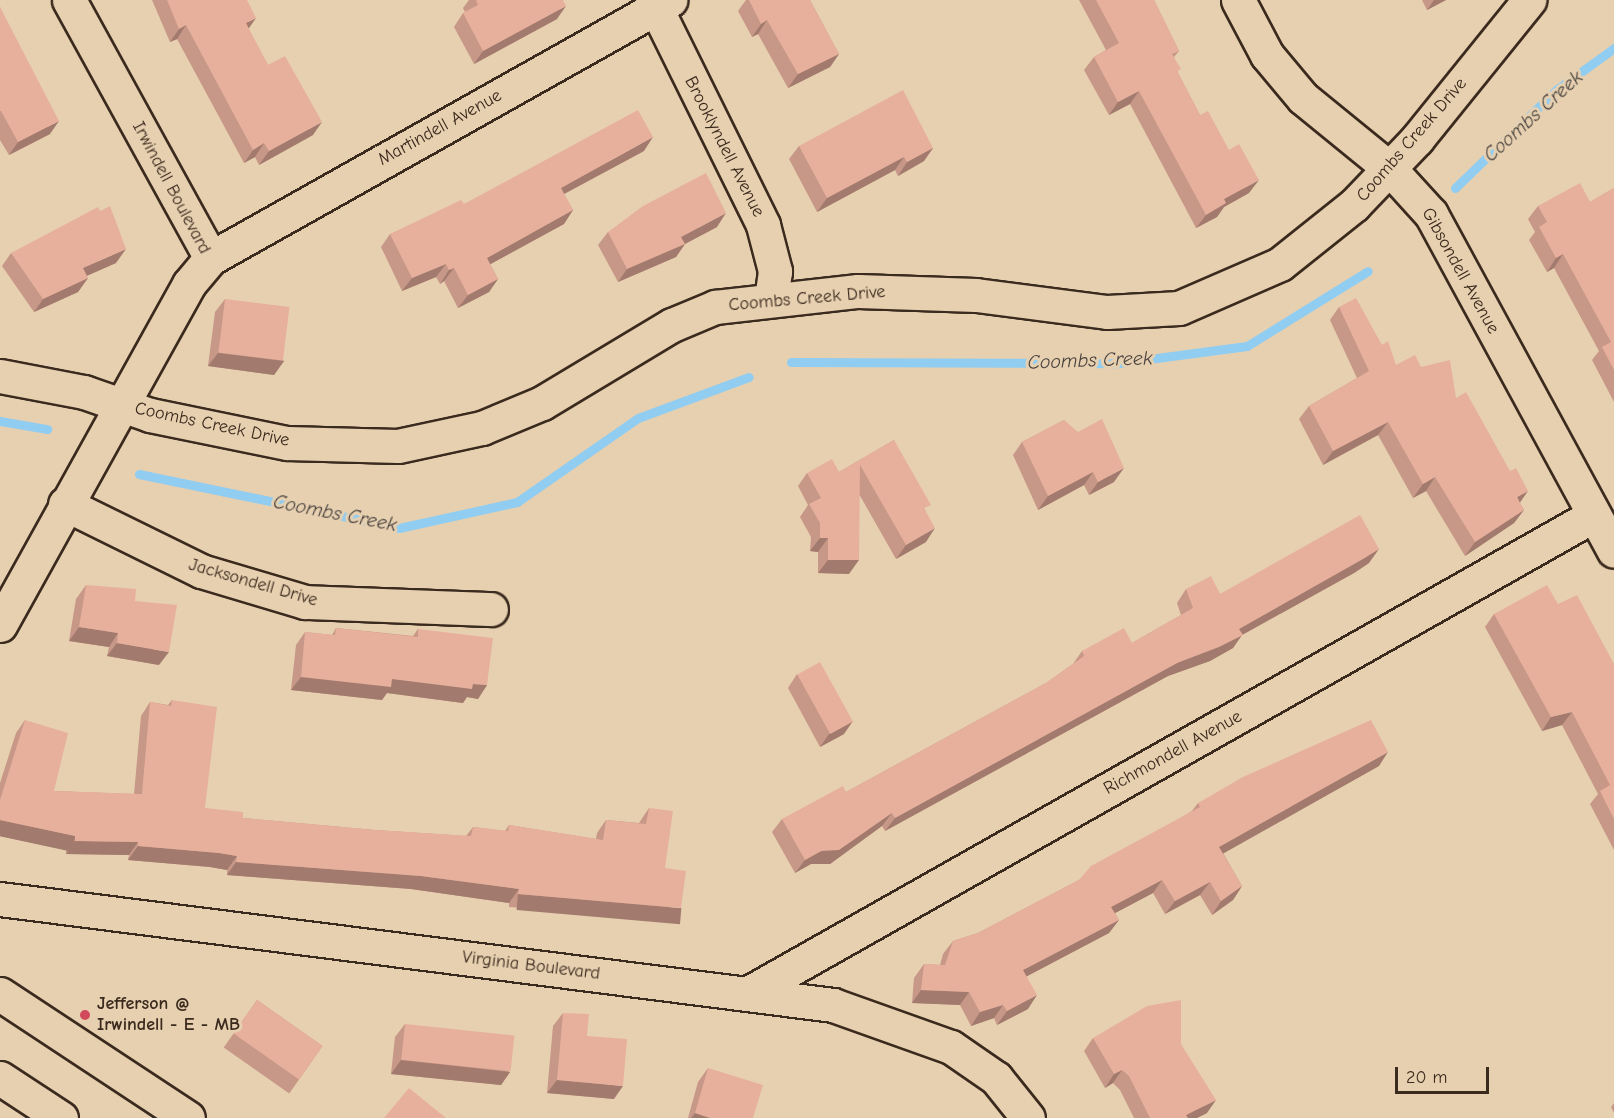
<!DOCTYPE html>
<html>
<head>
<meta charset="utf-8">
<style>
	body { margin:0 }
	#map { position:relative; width:1614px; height:1118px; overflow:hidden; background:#e7d0b0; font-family:"Comic Neue",sans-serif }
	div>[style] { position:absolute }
	.stream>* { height:9px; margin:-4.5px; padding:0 4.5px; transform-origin:4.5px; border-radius:4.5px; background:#91cdf1 }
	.roads { filter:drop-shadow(2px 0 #3b2a1e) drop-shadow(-2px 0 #3b2a1e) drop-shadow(0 2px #3b2a1e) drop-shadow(0 -2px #3b2a1e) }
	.street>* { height:33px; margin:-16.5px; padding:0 16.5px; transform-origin:16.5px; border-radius:16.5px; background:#e7d0b0 }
	.secondary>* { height:33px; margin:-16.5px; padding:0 16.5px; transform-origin:16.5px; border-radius:16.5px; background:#e7d0b0 }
	.wall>* { inset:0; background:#c79787; transform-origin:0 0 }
	.shaded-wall>* { inset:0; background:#a27b6e; transform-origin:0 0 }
	.building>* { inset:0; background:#e7b09d; transform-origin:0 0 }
	.dots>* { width:16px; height:16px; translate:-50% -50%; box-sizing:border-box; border:3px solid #e7d0b0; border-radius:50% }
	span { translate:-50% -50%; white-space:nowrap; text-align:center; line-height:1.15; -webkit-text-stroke:6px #e7d0b0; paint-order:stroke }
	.street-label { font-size:18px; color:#3b2a1e }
	.poi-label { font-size:18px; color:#3b2a1e; font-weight:700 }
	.left { translate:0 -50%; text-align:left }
	.water-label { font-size:20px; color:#48423e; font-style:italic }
	.scale { position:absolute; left:1395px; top:1067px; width:94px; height:27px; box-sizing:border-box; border:3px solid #3b2a1e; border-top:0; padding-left:8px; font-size:18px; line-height:21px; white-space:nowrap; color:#3b2a1e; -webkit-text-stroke:4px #e7d0b0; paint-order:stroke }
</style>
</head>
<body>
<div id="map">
	<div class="stream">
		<div style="left:1455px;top:188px;width:141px;rotate:-44.1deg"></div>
		<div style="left:1556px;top:90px;width:72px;rotate:-35.9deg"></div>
		<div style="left:791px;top:362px;width:328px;rotate:0.2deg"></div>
		<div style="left:1119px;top:363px;width:129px;rotate:-7.6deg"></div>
		<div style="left:1247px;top:346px;width:142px;rotate:-31.8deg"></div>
		<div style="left:0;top:421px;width:48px;rotate:9.7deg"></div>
		<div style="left:139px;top:474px;width:266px;rotate:11.7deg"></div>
		<div style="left:399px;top:528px;width:121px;rotate:-12.4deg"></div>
		<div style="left:517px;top:502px;width:147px;rotate:-34.8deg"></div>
		<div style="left:638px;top:418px;width:118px;rotate:-20.3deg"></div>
	</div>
	<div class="roads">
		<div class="street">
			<div style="left:69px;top:0;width:294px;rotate:61.2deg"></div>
			<div style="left:652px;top:0;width:251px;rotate:63.7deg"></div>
			<div style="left:763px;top:225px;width:48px;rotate:75.4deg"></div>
			<div style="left:775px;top:271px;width:29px;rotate:98deg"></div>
			<div style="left:1238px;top:0;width:62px;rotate:62.2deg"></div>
			<div style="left:1267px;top:55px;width:56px;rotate:50.1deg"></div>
			<div style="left:1303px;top:98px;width:112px;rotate:39.2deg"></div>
			<div style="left:1390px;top:169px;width:61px;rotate:47.7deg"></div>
			<div style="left:1431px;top:214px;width:383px;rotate:61.5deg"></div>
			<div style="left:0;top:376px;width:86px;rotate:10.8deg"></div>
			<div style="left:84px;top:392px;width:70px;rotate:19.2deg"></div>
			<div style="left:150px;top:415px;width:140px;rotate:11.6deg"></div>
			<div style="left:287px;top:443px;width:111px;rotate:1.5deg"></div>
			<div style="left:398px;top:446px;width:86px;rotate:-12.1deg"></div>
			<div style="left:482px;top:428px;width:65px;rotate:-22.6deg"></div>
			<div style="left:542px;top:403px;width:152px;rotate:-31deg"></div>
			<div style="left:672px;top:325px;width:47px;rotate:-22.7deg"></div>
			<div style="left:715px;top:307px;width:144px;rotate:-6.4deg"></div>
			<div style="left:858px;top:291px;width:118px;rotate:1.9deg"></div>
			<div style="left:976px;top:295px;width:132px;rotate:7.4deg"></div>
			<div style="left:1107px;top:312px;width:72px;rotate:-3.2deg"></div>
			<div style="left:1179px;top:308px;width:110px;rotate:-23.5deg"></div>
			<div style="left:1280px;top:264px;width:95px;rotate:-38.6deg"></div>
			<div style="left:1354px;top:205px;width:91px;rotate:-46.3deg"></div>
			<div style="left:1417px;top:139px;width:179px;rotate:-51.1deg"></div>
			<div style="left:65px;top:504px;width:152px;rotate:26.2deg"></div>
			<div style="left:201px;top:571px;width:109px;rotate:16.6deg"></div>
			<div style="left:305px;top:602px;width:186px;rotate:2.2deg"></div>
			<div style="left:0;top:625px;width:390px;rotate:-61deg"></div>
			<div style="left:189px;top:284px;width:34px;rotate:-50deg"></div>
			<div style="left:211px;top:258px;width:527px;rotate:-29.34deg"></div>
			<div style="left:0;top:899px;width:840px;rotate:7.25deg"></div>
			<div style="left:833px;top:1005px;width:125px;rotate:19.6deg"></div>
			<div style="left:951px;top:1047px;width:55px;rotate:34.6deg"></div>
			<div style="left:996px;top:1078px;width:51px;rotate:51.3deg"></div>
			<div style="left:752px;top:991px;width:967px;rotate:-29.48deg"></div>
		</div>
		<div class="secondary">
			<div style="left:0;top:994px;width:225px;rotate:33.4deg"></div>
			<div style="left:0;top:1078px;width:73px;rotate:33.3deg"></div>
		</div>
	</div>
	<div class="wall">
		<div style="clip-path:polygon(152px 0,247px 0,248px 29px,268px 65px,313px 135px,259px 165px,255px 157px,244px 163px,177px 39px,170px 42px)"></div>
		<div style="clip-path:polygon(469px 0,563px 0,557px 19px,474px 64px,454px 27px,463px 13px,465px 12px,463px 8px)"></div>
		<div style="clip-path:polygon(746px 0,810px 0,839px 54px,830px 67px,788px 88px,758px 34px,752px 37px,738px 11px)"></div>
		<div style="clip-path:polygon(1079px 0,1154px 0,1179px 51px,1174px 57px,1178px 73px,1200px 115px,1249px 193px,1224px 207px,1217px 217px,1196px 228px,1130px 104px,1109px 115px,1084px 70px,1094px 57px,1106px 50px)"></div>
		<div style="clip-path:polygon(1422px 0,1446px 0,1427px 10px)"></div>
		<div style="clip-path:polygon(0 7px,50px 134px,9px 155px,0 140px)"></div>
		<div style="clip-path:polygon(799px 146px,933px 148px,924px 161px,898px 176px,895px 170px,817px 212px,789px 159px)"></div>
		<div style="clip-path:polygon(644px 151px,564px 194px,573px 210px,564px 224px,490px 264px,498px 279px,489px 292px,458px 308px,444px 281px,440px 284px,436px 277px,402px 291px,381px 247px,390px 234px,464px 204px)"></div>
		<div style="clip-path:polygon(1614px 188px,1614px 402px,1592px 360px,1599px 351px,1554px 268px,1547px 272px,1529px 240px,1535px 232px,1528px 219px,1538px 206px,1590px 202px)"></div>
		<div style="clip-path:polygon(717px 227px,685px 244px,676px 257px,618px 282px,598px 245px,608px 232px)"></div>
		<div style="clip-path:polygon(11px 253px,116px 263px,86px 276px,88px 278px,78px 292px,34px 312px,2px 266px)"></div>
		<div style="clip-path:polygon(225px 299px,284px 361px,274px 375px,208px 366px,215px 312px)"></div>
		<div style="clip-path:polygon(1339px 307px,1382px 345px,1396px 365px,1421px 367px,1456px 398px,1524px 510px,1514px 523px,1465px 556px,1426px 491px,1413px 498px,1378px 435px,1323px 465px,1299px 419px,1309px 406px,1357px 378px,1330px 320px)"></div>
		<div style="clip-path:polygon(1064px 420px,1114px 482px,1089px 495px,1084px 485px,1038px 510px,1013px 455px,1022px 442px)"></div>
		<div style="clip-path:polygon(894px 440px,926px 512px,926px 542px,896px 559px,859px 494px,849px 574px,818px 573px,818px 552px,810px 551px,811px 537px,800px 517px,808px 505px,798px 486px,807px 473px,839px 472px)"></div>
		<div style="clip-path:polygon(1369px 563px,1354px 573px,1242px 635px,1233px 648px,1210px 661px,1168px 676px,885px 831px,882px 826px,830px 864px,811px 864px,795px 873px,772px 832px,782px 819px,846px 792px,1046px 683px,1073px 664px,1082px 651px,1132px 643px,1181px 615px,1177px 603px,1186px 589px,1220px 594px)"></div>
		<div style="clip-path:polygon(86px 585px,135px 601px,159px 665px,107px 656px,109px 647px,69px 641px,76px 599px)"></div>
		<div style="clip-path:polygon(1558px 604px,1614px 664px,1614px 850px,1590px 804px,1598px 794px,1562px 725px,1542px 731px,1485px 627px,1494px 614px)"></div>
		<div style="clip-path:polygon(336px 628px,413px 636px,418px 629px,487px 685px,478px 699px,467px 697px,463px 703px,387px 693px,382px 700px,291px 690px,296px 645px,305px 632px,332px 635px)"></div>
		<div style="clip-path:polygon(797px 674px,844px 734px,820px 747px,788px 688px)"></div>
		<div style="clip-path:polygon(172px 700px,205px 808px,243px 818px,375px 830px,466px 836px,473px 827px,505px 831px,509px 825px,596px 839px,597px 833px,606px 820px,639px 823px,649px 808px,665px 868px,671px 921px,509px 907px,509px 903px,411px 889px,227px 875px,227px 870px,210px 867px,128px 860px,129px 855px,66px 854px,66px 850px,0 836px,0 783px,16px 733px,25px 720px,54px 791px,134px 794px,141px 716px,150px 702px,168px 705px)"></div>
		<div style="clip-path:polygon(1379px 766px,1223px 853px,1242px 886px,1233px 900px,1212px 915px,1200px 895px,1165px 914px,1153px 893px,1115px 913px,1119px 920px,1109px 933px,1027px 976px,1028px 1009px,997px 1025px,994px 1018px,971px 1026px,960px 1005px,912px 1003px,914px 978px,924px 964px,940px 965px,943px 954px,953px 941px,978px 933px,1079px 880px,1192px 811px,1198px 803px)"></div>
		<div style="left:257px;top:1000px;width:80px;height:58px;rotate:35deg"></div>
		<div style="clip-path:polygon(563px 1013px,587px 1036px,614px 1099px,547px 1093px,553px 1026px)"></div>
		<div style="clip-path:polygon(405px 1024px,510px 1072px,501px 1085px,391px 1074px,395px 1037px)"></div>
		<div style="clip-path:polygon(1093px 1038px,1181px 1044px,1207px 1113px,1197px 1118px,1134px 1118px,1120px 1090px,1113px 1083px,1105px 1088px,1084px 1051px)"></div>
		<div style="clip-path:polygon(708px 1068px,753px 1118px,688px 1118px,698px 1082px)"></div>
		<div style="clip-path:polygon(1614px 1103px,1614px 1113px,1611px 1107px)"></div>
	</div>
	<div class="shaded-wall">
		<div style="clip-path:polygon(1434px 0,1446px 0,1427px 10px)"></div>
		<div style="clip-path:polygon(566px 6px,557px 19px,474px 64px,483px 51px)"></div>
		<div style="clip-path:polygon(256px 18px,247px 31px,246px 23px)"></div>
		<div style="clip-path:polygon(767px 20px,758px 34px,752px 37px,761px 24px)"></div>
		<div style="clip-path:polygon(186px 25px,177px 39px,170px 42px,179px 29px)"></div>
		<div style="clip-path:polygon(839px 54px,830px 67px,788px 88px,798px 74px)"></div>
		<div style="clip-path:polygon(1139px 91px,1130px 104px,1109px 115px,1118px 102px)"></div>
		<div style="clip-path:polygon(59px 121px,50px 134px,9px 155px,18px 142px)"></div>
		<div style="clip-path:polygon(322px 122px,313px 135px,259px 165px,269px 151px)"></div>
		<div style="clip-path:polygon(653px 137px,644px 151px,551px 201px,561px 188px)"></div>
		<div style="clip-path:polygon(264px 143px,255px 157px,244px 163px,253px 150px)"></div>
		<div style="clip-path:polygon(933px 148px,924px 161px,898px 176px,907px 162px)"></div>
		<div style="clip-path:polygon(904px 157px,895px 170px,817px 212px,827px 198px)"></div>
		<div style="clip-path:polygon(1259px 180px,1249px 193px,1224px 207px,1217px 217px,1196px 228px,1206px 215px,1224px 199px)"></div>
		<div style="clip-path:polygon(573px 210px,564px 224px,478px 271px,487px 258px)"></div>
		<div style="clip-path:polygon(726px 213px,717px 227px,681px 246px,685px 244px,676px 257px,618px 282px,627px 269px,681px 237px)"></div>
		<div style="clip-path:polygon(126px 249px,116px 263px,73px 282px,83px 268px)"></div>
		<div style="clip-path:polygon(1563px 254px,1554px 268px,1547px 272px,1556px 258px)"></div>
		<div style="clip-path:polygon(446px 264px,436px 277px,402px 291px,412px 278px)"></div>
		<div style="clip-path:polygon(454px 268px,444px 281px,440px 284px,449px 270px)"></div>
		<div style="clip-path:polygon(88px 278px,78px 292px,34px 312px,43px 299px)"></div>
		<div style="clip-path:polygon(498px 279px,489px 292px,458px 308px,468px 295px)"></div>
		<div style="clip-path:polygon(218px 353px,284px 361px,274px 375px,208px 366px)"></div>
		<div style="clip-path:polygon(1388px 422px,1378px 435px,1323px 465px,1333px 451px)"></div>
		<div style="clip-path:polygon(1124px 468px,1114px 482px,1089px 495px,1098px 482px)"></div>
		<div style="clip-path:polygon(1093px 472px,1084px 485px,1038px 510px,1048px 496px)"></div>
		<div style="clip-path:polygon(1435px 477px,1426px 491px,1413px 498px,1423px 484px)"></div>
		<div style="clip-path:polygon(1528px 491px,1519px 504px,1517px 497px)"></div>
		<div style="clip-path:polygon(1524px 510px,1514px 523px,1465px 556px,1475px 542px)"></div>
		<div style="clip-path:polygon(935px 528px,926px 542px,896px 559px,906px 545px)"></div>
		<div style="clip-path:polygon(820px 538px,828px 538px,818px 552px,810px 551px)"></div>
		<div style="clip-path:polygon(1379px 549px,1369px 563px,1354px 573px,1242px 635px,1233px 648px,1210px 661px,1168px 676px,885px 831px,895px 818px,1239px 629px)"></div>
		<div style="clip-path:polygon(828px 560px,859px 560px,849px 574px,818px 573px)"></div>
		<div style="clip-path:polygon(79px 627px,118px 633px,109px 647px,69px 641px)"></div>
		<div style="clip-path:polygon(117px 643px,169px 652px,159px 665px,107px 656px)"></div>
		<div style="clip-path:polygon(301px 677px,392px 679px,487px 685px,478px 699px,467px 697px,463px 703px,387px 693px,382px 700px,291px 690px)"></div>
		<div style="clip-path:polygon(1572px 712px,1562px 725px,1542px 731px,1551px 717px)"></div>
		<div style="clip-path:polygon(853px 721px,844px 734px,820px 747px,829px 734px)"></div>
		<div style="clip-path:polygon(1388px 752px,1379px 766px,1210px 861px,1219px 847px)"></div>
		<div style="clip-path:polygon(892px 813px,882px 826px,830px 864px,811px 864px,795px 873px,805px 860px)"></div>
		<div style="left:0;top:820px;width:77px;height:16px;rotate:12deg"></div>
		<div style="clip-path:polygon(75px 841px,138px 842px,129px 855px,66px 854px)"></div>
		<div style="clip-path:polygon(138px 846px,219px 853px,237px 856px,227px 870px,210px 867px,128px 860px)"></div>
		<div style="clip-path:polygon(236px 862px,421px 876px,519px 889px,509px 903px,411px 889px,227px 875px)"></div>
		<div style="clip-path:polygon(1162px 880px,1153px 893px,1102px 920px,1111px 907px)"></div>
		<div style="clip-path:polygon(1210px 882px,1200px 895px,1165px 914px,1175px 901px)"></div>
		<div style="clip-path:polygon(1242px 886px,1233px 900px,1212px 915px,1221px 901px)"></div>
		<div style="left:518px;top:894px;width:164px;height:16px;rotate:5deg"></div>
		<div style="clip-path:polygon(1119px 920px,1109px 933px,1014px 983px,1023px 970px)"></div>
		<div style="clip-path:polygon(921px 990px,969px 992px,960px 1005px,912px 1003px)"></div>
		<div style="clip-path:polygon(1037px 995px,1028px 1009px,997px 1025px,1007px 1011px)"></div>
		<div style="clip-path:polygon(1003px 1005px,994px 1018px,971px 1026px,980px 1012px)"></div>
		<div style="clip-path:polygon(401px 1060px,510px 1072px,501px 1085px,391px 1074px)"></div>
		<div style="clip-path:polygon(1122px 1070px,1113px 1083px,1105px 1088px,1114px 1074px)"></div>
		<div style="clip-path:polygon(557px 1080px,623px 1086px,614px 1099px,547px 1093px)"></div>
		<div style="clip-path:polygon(1216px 1100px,1207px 1113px,1197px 1118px,1184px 1118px,1186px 1115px)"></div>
		<div style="clip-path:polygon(695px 1113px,710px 1118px,691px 1118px)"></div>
	</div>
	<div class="building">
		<div style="clip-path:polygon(167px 0,247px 0,256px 18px,246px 23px,268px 65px,285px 56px,322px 122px,269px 151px,264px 143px,253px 150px,186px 25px,179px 29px)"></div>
		<div style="clip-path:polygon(476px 0,563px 0,566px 6px,483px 51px,463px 13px,478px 5px)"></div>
		<div style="clip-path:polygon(749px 0,810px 0,839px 54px,798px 74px,767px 20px,761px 24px)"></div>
		<div style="clip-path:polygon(1096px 0,1154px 0,1179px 51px,1172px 54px,1181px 69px,1177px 71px,1200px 115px,1208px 111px,1229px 150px,1239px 144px,1259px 180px,1224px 199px,1226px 203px,1206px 215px,1139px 91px,1118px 102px,1094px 57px,1119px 43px)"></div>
		<div style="clip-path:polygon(0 7px,59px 121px,18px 142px,1px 111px,0 111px)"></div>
		<div style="clip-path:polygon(903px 90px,933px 148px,907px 162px,904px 157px,827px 198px,799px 146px)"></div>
		<div style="clip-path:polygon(638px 110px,653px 137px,561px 188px,573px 210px,487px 258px,498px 279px,468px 295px,454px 268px,449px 270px,446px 264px,412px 278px,390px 234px,461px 200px,464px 204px)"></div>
		<div style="clip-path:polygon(706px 173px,726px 213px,681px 237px,685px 244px,627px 269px,608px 232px,643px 206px)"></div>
		<div style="clip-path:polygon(1580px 183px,1590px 202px,1614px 188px,1614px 370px,1602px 347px,1611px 342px,1563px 254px,1556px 258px,1539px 227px,1547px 222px,1538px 206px)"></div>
		<div style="clip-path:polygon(110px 206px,126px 249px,83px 268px,88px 278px,43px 299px,11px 253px,98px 207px,100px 211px)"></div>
		<div style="clip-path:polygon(1356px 298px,1382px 345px,1388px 341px,1396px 365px,1415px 355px,1421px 367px,1450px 360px,1456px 398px,1466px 392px,1510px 471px,1516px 468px,1528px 491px,1517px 497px,1524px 510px,1475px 542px,1435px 477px,1423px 484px,1388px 422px,1333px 451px,1309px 406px,1369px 371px,1339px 307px)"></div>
		<div style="left:225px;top:299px;width:65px;height:54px;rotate:7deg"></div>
		<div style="clip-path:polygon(1102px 419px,1124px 468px,1098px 482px,1093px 472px,1048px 496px,1022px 442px,1064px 420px,1078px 432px)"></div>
		<div style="clip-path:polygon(894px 440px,931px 505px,924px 508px,935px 528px,906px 545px,860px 465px,859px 560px,828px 560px,828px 538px,820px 538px,820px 523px,809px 504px,821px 498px,807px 473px,832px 459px,839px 472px)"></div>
		<div style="clip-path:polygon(1360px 515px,1379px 549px,1363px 559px,1239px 629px,1243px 635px,1219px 647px,1177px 663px,895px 818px,892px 813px,839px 850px,821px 851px,805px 860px,782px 819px,843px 786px,846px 792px,1046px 683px,1084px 656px,1082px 651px,1124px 628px,1132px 643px,1193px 608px,1186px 589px,1211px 576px,1220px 594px)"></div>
		<div style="clip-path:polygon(86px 585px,136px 589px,135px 601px,177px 605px,169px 652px,117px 643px,118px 633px,79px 627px)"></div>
		<div style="clip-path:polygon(1547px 585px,1558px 604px,1577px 595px,1614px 664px,1614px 819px,1600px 791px,1610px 785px,1572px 712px,1551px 717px,1494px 614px)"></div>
		<div style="clip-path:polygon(336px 628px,418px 637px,418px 629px,493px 638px,487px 685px,473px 684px,472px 689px,392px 679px,391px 687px,301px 677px,305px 632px,335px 635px)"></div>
		<div style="left:820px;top:662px;width:68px;height:26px;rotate:61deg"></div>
		<div style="clip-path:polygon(172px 700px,217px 707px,205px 808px,243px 812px,243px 818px,375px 830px,471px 836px,473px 827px,508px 831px,509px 825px,603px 840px,606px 820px,646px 824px,649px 808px,673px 811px,665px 868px,686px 871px,681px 908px,518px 894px,519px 889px,421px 876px,236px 862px,237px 856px,219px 853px,138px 846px,138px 842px,75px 841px,75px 836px,0 820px,0 800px,25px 720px,68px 733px,54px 791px,142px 794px,150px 702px,171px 706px)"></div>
		<div style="clip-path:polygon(1371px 720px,1388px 752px,1219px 847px,1242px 886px,1221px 901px,1210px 882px,1175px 901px,1162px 880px,1111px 907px,1119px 920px,1023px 970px,1037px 995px,1007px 1011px,1003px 1005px,980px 1012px,969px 992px,921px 990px,924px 964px,945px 965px,953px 941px,978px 933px,1079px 880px,1091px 866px,1200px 807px,1198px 803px,1243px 777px)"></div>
		<div style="left:257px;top:1000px;width:80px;height:41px;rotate:35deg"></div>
		<div style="clip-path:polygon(1181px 1000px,1181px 1044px,1216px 1100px,1186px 1115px,1188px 1118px,1150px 1118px,1129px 1076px,1122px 1070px,1114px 1074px,1093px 1038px,1147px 1006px)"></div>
		<div style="clip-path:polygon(563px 1013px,589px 1014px,587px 1036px,627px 1039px,623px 1086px,557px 1080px)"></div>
		<div style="left:405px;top:1024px;width:110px;height:36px;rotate:6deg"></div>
		<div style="clip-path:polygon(708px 1068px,763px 1085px,753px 1118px,710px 1118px,695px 1113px)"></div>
		<div style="clip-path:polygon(409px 1088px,446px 1118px,384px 1118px)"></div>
	</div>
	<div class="dots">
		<div style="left:85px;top:1015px;background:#d1495b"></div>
	</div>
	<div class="street-label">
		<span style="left:440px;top:128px;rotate:-29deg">Martindell Avenue</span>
		<span style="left:1412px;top:140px;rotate:-49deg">Coombs Creek Drive</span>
		<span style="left:724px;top:147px;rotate:63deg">Brooklyndell Avenue</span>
		<span style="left:171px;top:188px;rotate:62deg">Irwindell Boulevard</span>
		<span style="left:1460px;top:271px;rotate:61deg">Gibsondell Avenue</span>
		<span style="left:807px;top:299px;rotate:-5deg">Coombs Creek Drive</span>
		<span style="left:212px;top:425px;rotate:12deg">Coombs Creek Drive</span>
		<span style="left:253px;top:583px;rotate:16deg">Jacksondell Drive</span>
		<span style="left:1173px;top:753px;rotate:-29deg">Richmondell Avenue</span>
		<span style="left:531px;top:966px;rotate:7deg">Virginia Boulevard</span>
	</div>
	<div class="poi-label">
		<span class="left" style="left:97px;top:1015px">Jefferson @<br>Irwindell - E - MB</span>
	</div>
	<div class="water-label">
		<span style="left:1533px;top:116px;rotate:-42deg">Coombs Creek</span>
		<span style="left:1090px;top:360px;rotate:-2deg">Coombs Creek</span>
		<span style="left:335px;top:513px;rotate:11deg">Coombs Creek</span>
	</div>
	<div class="scale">20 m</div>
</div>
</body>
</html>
